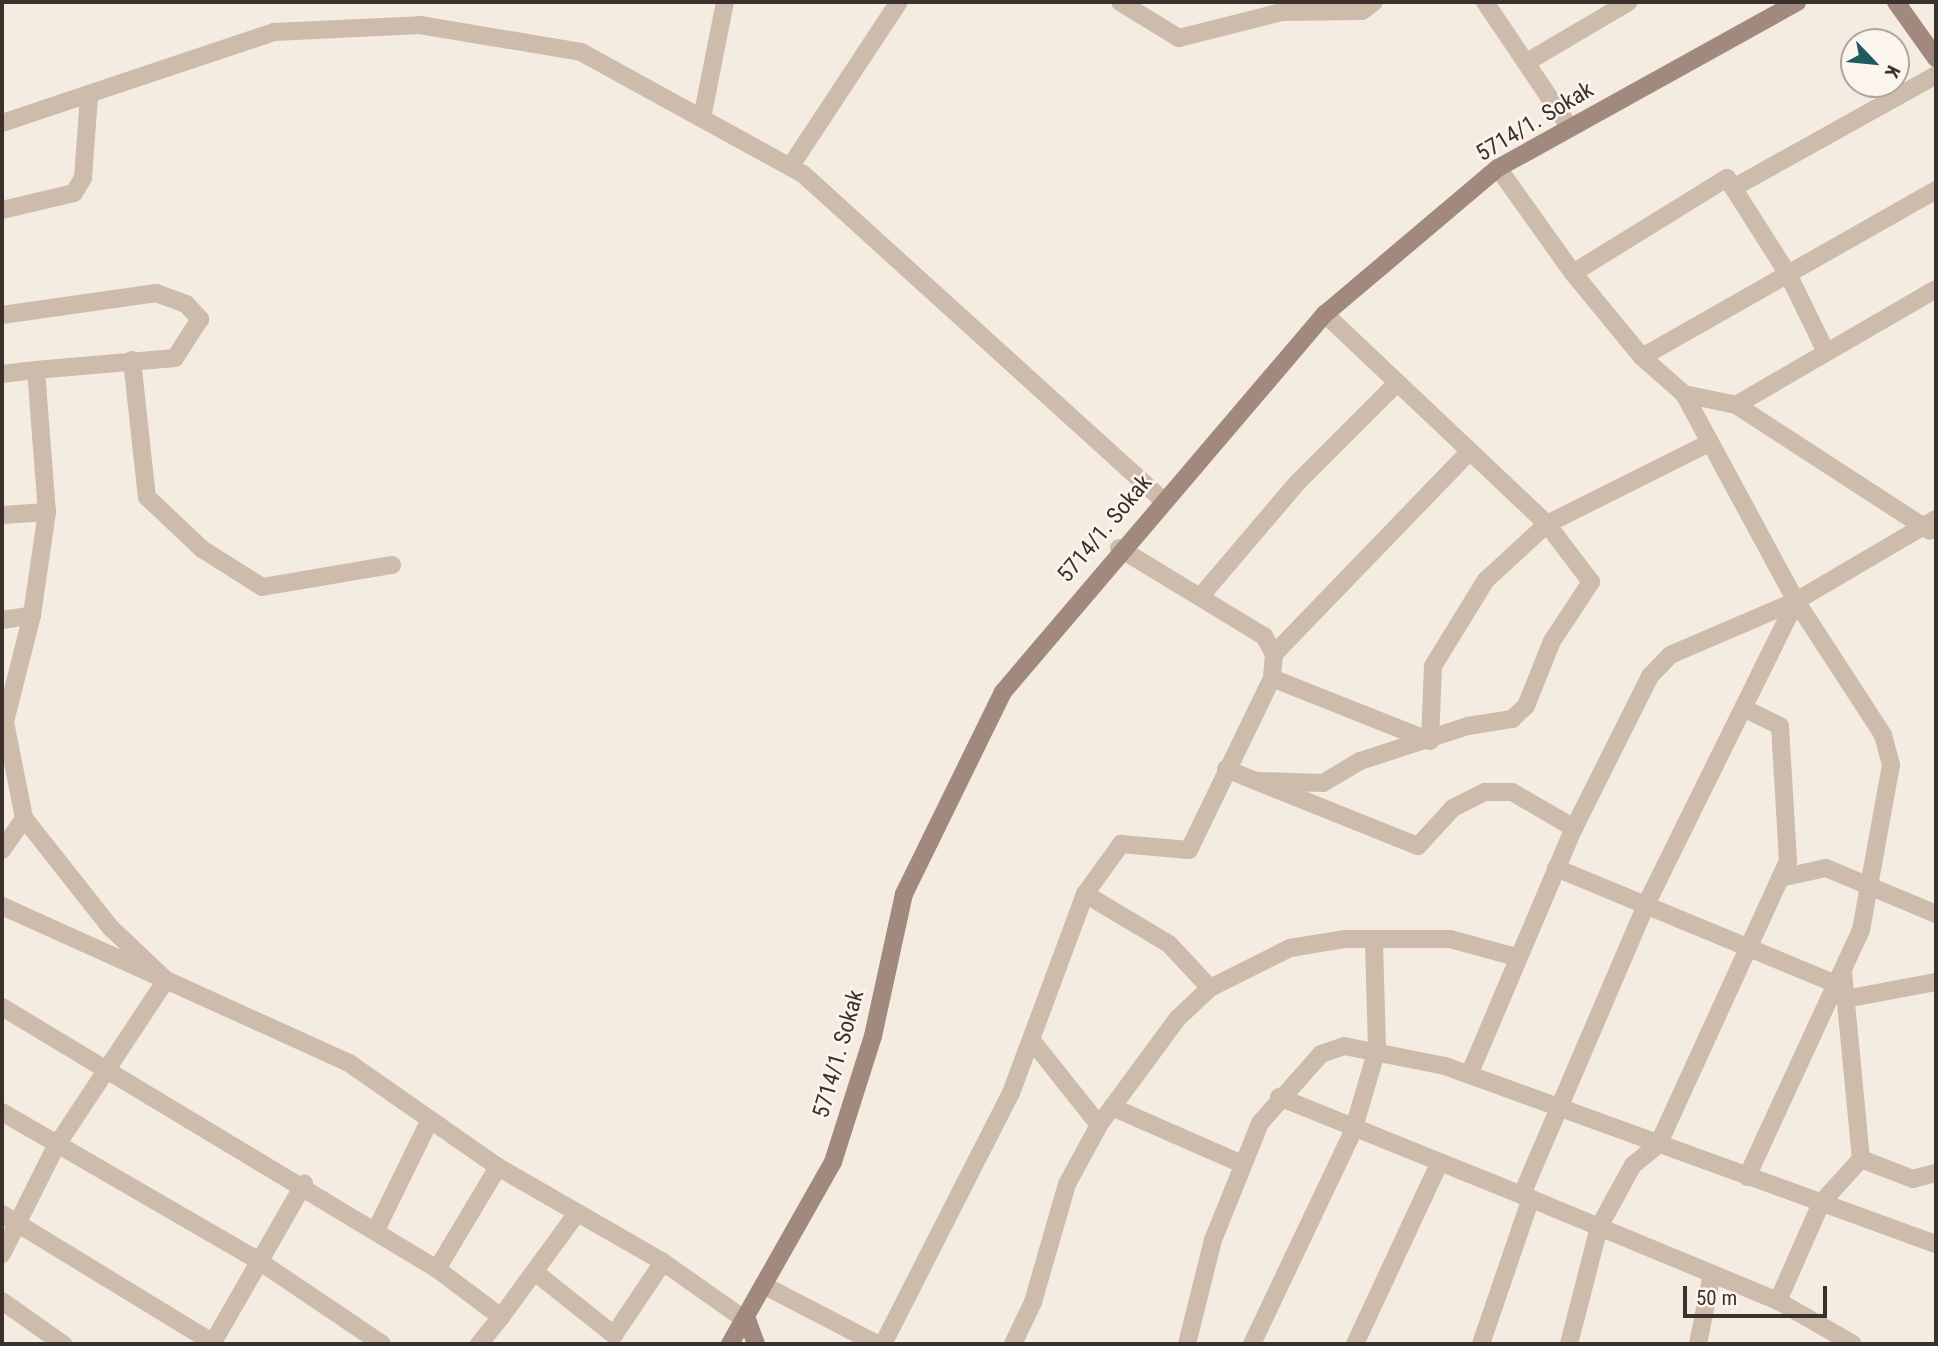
<!DOCTYPE html>
<html>
<head>
<meta charset="utf-8">
<style>
	body { margin:0 }
	#map { position:relative; width:1938px; height:1346px; overflow:hidden; background:#f4ebe1; font-family:"Roboto Condensed",sans-serif }
	div>[style] { position:absolute }
	.street>* { height:18px; margin:-9px; padding:0 9px; transform-origin:9px; border-radius:9px; background:#cdbbac }
	.secondary>* { height:18px; margin:-9px; padding:0 9px; transform-origin:9px; border-radius:9px; background:#a18a7d }
	span { translate:-50% -50%; white-space:nowrap; text-align:center; line-height:1.15; -webkit-text-stroke:5px #fbf5ee; paint-order:stroke }
	.street-label { font-size:23px; color:#3b302b }
	.frame { position:absolute; inset:0; border:4px solid #3b302b; pointer-events:none }
	.north { position:absolute; left:1840px; top:28px; width:70px; height:70px; box-sizing:border-box; background:#fbf5ee; border:2px solid #aea6a0; border-radius:50%; rotate:116deg; font-size:19px; font-weight:700; line-height:28px; text-align:center; color:#3b302b }
	.north::after { content:''; display:block; margin:auto; width:24px; height:32px; background:#1f5a5e; clip-path:polygon(50% 0,100% 100%,50% 72%,0 100%) }
	.scale { position:absolute; left:1683px; top:1286px; width:144px; height:32px; box-sizing:border-box; border:4px solid #3b302b; border-top:0; padding-left:9px; font-size:21px; line-height:24px; white-space:nowrap; color:#3b302b; -webkit-text-stroke:5px #fbf5ee; paint-order:stroke }
</style>
</head>
<body>
<div id="map">
	<div class="street">
		<div style="left:1120px;top:2px;width:69px;rotate:31.4deg"></div>
		<div style="left:1179px;top:38px;width:106px;rotate:-14.2deg"></div>
		<div style="left:1282px;top:12px;width:80px;rotate:-0.7deg"></div>
		<div style="left:1362px;top:11px;width:15px;rotate:-37deg"></div>
		<div style="left:1485px;top:2px;width:152px;rotate:56deg"></div>
		<div style="left:1527px;top:62px;width:118px;rotate:-30.5deg"></div>
		<div style="left:702px;top:118px;width:118px;rotate:-78.8deg"></div>
		<div style="left:2px;top:123px;width:287px;rotate:-18.5deg"></div>
		<div style="left:274px;top:32px;width:146px;rotate:-2.7deg"></div>
		<div style="left:420px;top:25px;width:163px;rotate:9.5deg"></div>
		<div style="left:581px;top:52px;width:253px;rotate:28.8deg"></div>
		<div style="left:803px;top:174px;width:484px;rotate:42.2deg"></div>
		<div style="left:790px;top:167px;width:198px;rotate:-56.6deg"></div>
		<div style="left:1498px;top:168px;width:129px;rotate:54.5deg"></div>
		<div style="left:1573px;top:273px;width:109px;rotate:50.6deg"></div>
		<div style="left:1642px;top:357px;width:56px;rotate:41.4deg"></div>
		<div style="left:1684px;top:394px;width:53px;rotate:11.9deg"></div>
		<div style="left:1736px;top:405px;width:231px;rotate:33deg"></div>
		<div style="left:1733px;top:188px;width:232px;rotate:-29.1deg"></div>
		<div style="left:2px;top:210px;width:74px;rotate:-13.3deg"></div>
		<div style="left:74px;top:193px;width:17px;rotate:-59deg"></div>
		<div style="left:83px;top:178px;width:82px;rotate:-85.8deg"></div>
		<div style="left:1573px;top:273px;width:181px;rotate:-31.7deg"></div>
		<div style="left:1727px;top:178px;width:114px;rotate:57.6deg"></div>
		<div style="left:1788px;top:274px;width:87px;rotate:64deg"></div>
		<div style="left:2px;top:315px;width:156px;rotate:-8.1deg"></div>
		<div style="left:156px;top:293px;width:32px;rotate:20deg"></div>
		<div style="left:186px;top:304px;width:21px;rotate:47deg"></div>
		<div style="left:200px;top:319px;width:46px;rotate:122.7deg"></div>
		<div style="left:175px;top:358px;width:140px;rotate:175.1deg"></div>
		<div style="left:1642px;top:357px;width:338px;rotate:-29.6deg"></div>
		<div style="left:132px;top:360px;width:138px;rotate:83.8deg"></div>
		<div style="left:147px;top:497px;width:76px;rotate:43.4deg"></div>
		<div style="left:202px;top:549px;width:71px;rotate:32.3deg"></div>
		<div style="left:262px;top:587px;width:132px;rotate:-9.6deg"></div>
		<div style="left:2px;top:374px;width:34px;rotate:-7deg"></div>
		<div style="left:36px;top:370px;width:142px;rotate:85.6deg"></div>
		<div style="left:47px;top:512px;width:104px;rotate:98.3deg"></div>
		<div style="left:32px;top:615px;width:110px;rotate:104.2deg"></div>
		<div style="left:5px;top:722px;width:98px;rotate:78.8deg"></div>
		<div style="left:24px;top:818px;width:140px;rotate:51.7deg"></div>
		<div style="left:111px;top:928px;width:76px;rotate:43.4deg"></div>
		<div style="left:166px;top:980px;width:201px;rotate:24.4deg"></div>
		<div style="left:349px;top:1063px;width:182px;rotate:34.9deg"></div>
		<div style="left:498px;top:1167px;width:190px;rotate:29.9deg"></div>
		<div style="left:663px;top:1262px;width:104px;rotate:35.2deg"></div>
		<div style="left:1684px;top:394px;width:235px;rotate:61.6deg"></div>
		<div style="left:1796px;top:601px;width:160px;rotate:57deg"></div>
		<div style="left:1883px;top:735px;width:31px;rotate:75deg"></div>
		<div style="left:1891px;top:765px;width:168px;rotate:100.3deg"></div>
		<div style="left:1861px;top:930px;width:272px;rotate:114.8deg"></div>
		<div style="left:1736px;top:405px;width:231px;rotate:-30.1deg"></div>
		<div style="left:2px;top:515px;width:45px;rotate:-3.8deg"></div>
		<div style="left:1119px;top:548px;width:170px;rotate:31.3deg"></div>
		<div style="left:1264px;top:636px;width:21px;rotate:61deg"></div>
		<div style="left:1274px;top:654px;width:24px;rotate:95deg"></div>
		<div style="left:1272px;top:678px;width:170px;rotate:21.7deg"></div>
		<div style="left:1430px;top:741px;width:75px;rotate:-87.7deg"></div>
		<div style="left:1433px;top:666px;width:101px;rotate:-58.4deg"></div>
		<div style="left:1486px;top:580px;width:83px;rotate:-42.6deg"></div>
		<div style="left:1547px;top:524px;width:181px;rotate:-26.6deg"></div>
		<div style="left:1200px;top:597px;width:151px;rotate:-49.6deg"></div>
		<div style="left:1298px;top:482px;width:137px;rotate:-45deg"></div>
		<div style="left:1796px;top:601px;width:339px;rotate:116.3deg"></div>
		<div style="left:1646px;top:905px;width:315px;rotate:113.2deg"></div>
		<div style="left:1522px;top:1195px;width:277px;rotate:22.5deg"></div>
		<div style="left:1778px;top:1301px;width:86px;rotate:29.8deg"></div>
		<div style="left:2px;top:620px;width:30px;rotate:-9deg"></div>
		<div style="left:1274px;top:654px;width:279px;rotate:-46deg"></div>
		<div style="left:1226px;top:769px;width:207px;rotate:21.9deg"></div>
		<div style="left:1418px;top:846px;width:52px;rotate:-47.4deg"></div>
		<div style="left:1453px;top:808px;width:36px;rotate:-27deg"></div>
		<div style="left:1485px;top:792px;width:27px"></div>
		<div style="left:1512px;top:792px;width:72px;rotate:30.1deg"></div>
		<div style="left:1259px;top:781px;width:64px;rotate:1.8deg"></div>
		<div style="left:1323px;top:783px;width:43px;rotate:-30.7deg"></div>
		<div style="left:1360px;top:761px;width:114px;rotate:-18deg"></div>
		<div style="left:1468px;top:726px;width:45px;rotate:-9deg"></div>
		<div style="left:1512px;top:719px;width:19px;rotate:-43deg"></div>
		<div style="left:1526px;top:706px;width:70px;rotate:-68.2deg"></div>
		<div style="left:1552px;top:641px;width:71px;rotate:-56.5deg"></div>
		<div style="left:1591px;top:582px;width:73px;rotate:-127.2deg"></div>
		<div style="left:1547px;top:524px;width:306px;rotate:-136.6deg"></div>
		<div style="left:2px;top:850px;width:39px;rotate:-55deg"></div>
		<div style="left:1556px;top:868px;width:303px;rotate:22.5deg"></div>
		<div style="left:1780px;top:878px;width:47px;rotate:-12.3deg"></div>
		<div style="left:1826px;top:868px;width:119px;rotate:22.7deg"></div>
		<div style="left:2px;top:906px;width:180px;rotate:24.3deg"></div>
		<div style="left:166px;top:980px;width:199px;rotate:123.5deg"></div>
		<div style="left:56px;top:1146px;width:121px;rotate:116.6deg"></div>
		<div style="left:1843px;top:972px;width:188px;rotate:84.5deg"></div>
		<div style="left:1861px;top:1159px;width:56px;rotate:21deg"></div>
		<div style="left:1913px;top:1179px;width:24px;rotate:-15deg"></div>
		<div style="left:1210px;top:988px;width:89px;rotate:-26.6deg"></div>
		<div style="left:1290px;top:948px;width:56px;rotate:-9.3deg"></div>
		<div style="left:1345px;top:939px;width:105px"></div>
		<div style="left:1450px;top:939px;width:68px;rotate:15.3deg"></div>
		<div style="left:1845px;top:999px;width:93px;rotate:-10.6deg"></div>
		<div style="left:2px;top:1007px;width:508px;rotate:31.06deg"></div>
		<div style="left:437px;top:1269px;width:80px;rotate:36.9deg"></div>
		<div style="left:501px;top:1317px;width:35px;rotate:129deg"></div>
		<div style="left:1033px;top:1042px;width:106px;rotate:51.5deg"></div>
		<div style="left:1469px;top:1075px;width:268px;rotate:-67deg"></div>
		<div style="left:1574px;top:828px;width:170px;rotate:-63.4deg"></div>
		<div style="left:1650px;top:676px;width:29px;rotate:-46deg"></div>
		<div style="left:1670px;top:655px;width:137px;rotate:-23.2deg"></div>
		<div style="left:1796px;top:601px;width:162px;rotate:-30.4deg"></div>
		<div style="left:1279px;top:1097px;width:262px;rotate:22deg"></div>
		<div style="left:1112px;top:1107px;width:142px;rotate:23.7deg"></div>
		<div style="left:2px;top:1112px;width:293px;rotate:30.1deg"></div>
		<div style="left:256px;top:1259px;width:152px;rotate:34deg"></div>
		<div style="left:2px;top:1214px;width:250px;rotate:31.4deg"></div>
		<div style="left:376px;top:1230px;width:123px;rotate:-63.9deg"></div>
		<div style="left:437px;top:1269px;width:119px;rotate:-59.1deg"></div>
		<div style="left:536px;top:1273px;width:100px;rotate:38.5deg"></div>
		<div style="left:614px;top:1335px;width:88px;rotate:-56.1deg"></div>
		<div style="left:767px;top:1287px;width:124px;rotate:27.4deg"></div>
		<div style="left:2px;top:1301px;width:75px;rotate:35.2deg"></div>
		<div style="left:1778px;top:1301px;width:107px;rotate:-66.3deg"></div>
		<div style="left:1821px;top:1203px;width:59px;rotate:-47.7deg"></div>
		<div style="left:501px;top:1317px;width:129px;rotate:-53.8deg"></div>
		<div style="left:212px;top:1344px;width:185px;rotate:-60.1deg"></div>
		<div style="left:883px;top:1344px;width:282px;rotate:-63deg"></div>
		<div style="left:1011px;top:1093px;width:212px;rotate:-69.6deg"></div>
		<div style="left:1085px;top:894px;width:62px;rotate:-54.2deg"></div>
		<div style="left:1121px;top:844px;width:68px;rotate:5deg"></div>
		<div style="left:1189px;top:850px;width:191px;rotate:-64.2deg"></div>
		<div style="left:1013px;top:1344px;width:47px;rotate:-64.5deg"></div>
		<div style="left:1033px;top:1302px;width:123px;rotate:-73.9deg"></div>
		<div style="left:1067px;top:1184px;width:67px;rotate:-61.5deg"></div>
		<div style="left:1099px;top:1125px;width:133px;rotate:-53.6deg"></div>
		<div style="left:1178px;top:1018px;width:44px;rotate:-43.2deg"></div>
		<div style="left:1210px;top:988px;width:60px;rotate:-133deg"></div>
		<div style="left:1169px;top:944px;width:98px;rotate:-149.2deg"></div>
		<div style="left:1187px;top:1344px;width:107px;rotate:-76deg"></div>
		<div style="left:1213px;top:1240px;width:126px;rotate:-68.1deg"></div>
		<div style="left:1260px;top:1123px;width:92px;rotate:-48.5deg"></div>
		<div style="left:1321px;top:1054px;width:24px;rotate:-19deg"></div>
		<div style="left:1344px;top:1046px;width:103px;rotate:11.2deg"></div>
		<div style="left:1445px;top:1066px;width:522px;rotate:19.93deg"></div>
		<div style="left:1252px;top:1344px;width:236px;rotate:-64.6deg"></div>
		<div style="left:1353px;top:1131px;width:85px;rotate:-73.7deg"></div>
		<div style="left:1377px;top:1049px;width:110px;rotate:-91.6deg"></div>
		<div style="left:1355px;top:1344px;width:199px;rotate:-65deg"></div>
		<div style="left:1481px;top:1344px;width:154px;rotate:-71.1deg"></div>
		<div style="left:1569px;top:1344px;width:121px;rotate:-75.6deg"></div>
		<div style="left:1599px;top:1227px;width:71px;rotate:-61.3deg"></div>
		<div style="left:1633px;top:1165px;width:32px;rotate:-39deg"></div>
		<div style="left:1658px;top:1145px;width:312px;rotate:-65.4deg"></div>
		<div style="left:1788px;top:861px;width:135px;rotate:-93.4deg"></div>
		<div style="left:1780px;top:726px;width:39px;rotate:-154deg"></div>
		<div style="left:1698px;top:1344px;width:71px;rotate:-78.7deg"></div>
	</div>
	<div class="secondary">
		<div style="left:1896px;top:2px;width:69px;rotate:54.5deg"></div>
		<div style="left:748px;top:1322px;width:23px;rotate:70deg"></div>
		<div style="left:730px;top:1344px;width:209px;rotate:-60.5deg"></div>
		<div style="left:833px;top:1162px;width:132px;rotate:-72.4deg"></div>
		<div style="left:873px;top:1036px;width:145px;rotate:-77.7deg"></div>
		<div style="left:904px;top:894px;width:225px;rotate:-63.9deg"></div>
		<div style="left:1003px;top:692px;width:497px;rotate:-49.6deg"></div>
		<div style="left:1325px;top:314px;width:226px;rotate:-40.2deg"></div>
		<div style="left:1498px;top:168px;width:342px;rotate:-29deg"></div>
	</div>
	<div class="street-label">
		<span style="left:1535px;top:122px;rotate:-31deg">5714/1. Sokak</span>
		<span style="left:1105px;top:529px;rotate:-50deg">5714/1. Sokak</span>
		<span style="left:839px;top:1054px;rotate:-74deg">5714/1. Sokak</span>
	</div>
	<div class="frame"></div>
	<div class="north">K</div>
	<div class="scale">50 m</div>
</div>
</body>
</html>
